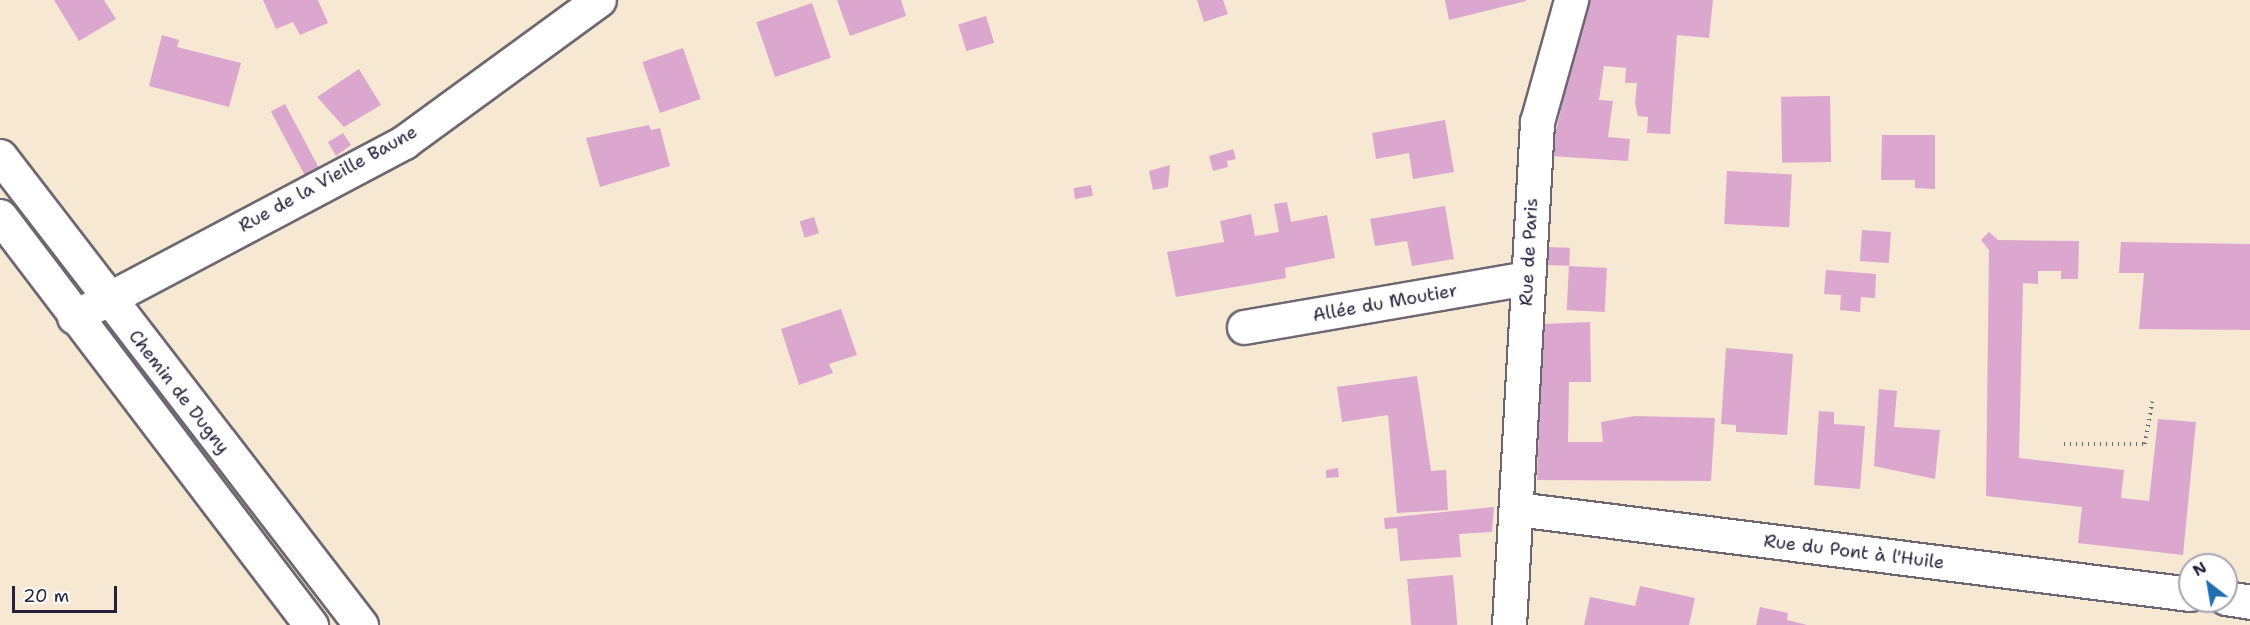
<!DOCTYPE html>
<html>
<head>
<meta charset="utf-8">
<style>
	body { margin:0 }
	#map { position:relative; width:2250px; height:625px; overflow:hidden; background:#f7e8d4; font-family:"Shantell Sans",sans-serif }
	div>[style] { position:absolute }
	.building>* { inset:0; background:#dba7cf; transform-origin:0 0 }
	.path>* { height:4px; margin-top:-2px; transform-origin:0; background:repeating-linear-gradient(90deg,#6d6771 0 1.5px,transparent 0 6px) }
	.roads { filter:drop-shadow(2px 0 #6d6771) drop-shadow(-2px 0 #6d6771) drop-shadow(0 2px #6d6771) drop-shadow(0 -2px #6d6771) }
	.minor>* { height:33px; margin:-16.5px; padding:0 16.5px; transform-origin:16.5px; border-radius:16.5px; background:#fff }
	.tertiary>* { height:33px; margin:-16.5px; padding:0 16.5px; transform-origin:16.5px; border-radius:16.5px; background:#fff }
	.secondary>* { height:33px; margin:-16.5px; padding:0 16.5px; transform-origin:16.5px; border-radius:16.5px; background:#fff }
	span { translate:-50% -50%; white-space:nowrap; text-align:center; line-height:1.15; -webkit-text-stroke:4.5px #fff; paint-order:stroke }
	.street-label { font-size:18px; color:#22223b }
	.north { position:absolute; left:2178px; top:553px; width:60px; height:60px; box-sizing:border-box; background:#fff; border:2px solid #a7a7b1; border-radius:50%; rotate:329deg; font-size:16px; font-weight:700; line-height:24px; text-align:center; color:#22223b }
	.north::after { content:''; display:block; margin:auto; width:21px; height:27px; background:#1f6fb2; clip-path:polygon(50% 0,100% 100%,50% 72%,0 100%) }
	.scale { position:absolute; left:12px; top:586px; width:105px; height:27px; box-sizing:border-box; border:3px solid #22223b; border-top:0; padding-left:8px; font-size:18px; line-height:21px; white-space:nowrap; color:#22223b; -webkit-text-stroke:4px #fff; paint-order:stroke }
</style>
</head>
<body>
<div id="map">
	<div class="building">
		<div style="clip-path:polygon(54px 0,104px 0,116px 19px,79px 41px)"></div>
		<div style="clip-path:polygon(263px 0,318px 0,328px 23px,300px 35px,293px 22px,276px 29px)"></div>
		<div style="clip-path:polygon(837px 0,901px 0,906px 16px,850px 36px)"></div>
		<div style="clip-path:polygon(1197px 0,1223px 0,1228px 14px,1204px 22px)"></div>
		<div style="clip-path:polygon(1445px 0,1526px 0,1526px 1px,1449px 20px)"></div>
		<div style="clip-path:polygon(1587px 0,1713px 0,1709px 38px,1677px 35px,1670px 134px,1647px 133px,1648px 117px,1638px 116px,1635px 103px,1637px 83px,1625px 83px,1626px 68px,1604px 66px,1599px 100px,1613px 101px,1608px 137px,1630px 139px,1628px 161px,1550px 156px)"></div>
		<div style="left:812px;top:3px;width:58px;height:59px;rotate:71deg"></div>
		<div style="left:986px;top:16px;width:28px;height:29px;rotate:73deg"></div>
		<div style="clip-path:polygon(162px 35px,179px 40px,177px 47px,241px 63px,229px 107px,149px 86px)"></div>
		<div style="left:683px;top:48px;width:54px;height:43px;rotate:71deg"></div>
		<div style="clip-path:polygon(359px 69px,381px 105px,344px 127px,317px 97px)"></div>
		<div style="left:1830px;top:96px;width:66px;height:49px;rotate:89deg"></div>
		<div style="left:285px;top:104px;width:72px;height:16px;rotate:62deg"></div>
		<div style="clip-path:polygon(1445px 120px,1454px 172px,1413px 179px,1409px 153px,1376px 159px,1372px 133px)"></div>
		<div style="clip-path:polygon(649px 125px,651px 130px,660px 128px,670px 166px,600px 187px,586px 138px)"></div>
		<div style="clip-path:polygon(343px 133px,351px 145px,336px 156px,328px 142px)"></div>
		<div style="clip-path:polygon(1882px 135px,1935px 135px,1935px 189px,1915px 188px,1915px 180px,1881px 180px)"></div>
		<div style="clip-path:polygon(1233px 149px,1236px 159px,1227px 161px,1228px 167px,1213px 171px,1209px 156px)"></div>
		<div style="clip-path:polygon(1170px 165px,1168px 187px,1153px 190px,1149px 171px)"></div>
		<div style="left:1727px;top:171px;width:65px;height:53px;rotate:3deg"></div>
		<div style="left:1091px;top:185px;width:11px;height:18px;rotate:80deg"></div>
		<div style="clip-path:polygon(1287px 202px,1291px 222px,1327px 215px,1335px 258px,1285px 268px,1286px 278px,1176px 297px,1167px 252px,1224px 242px,1220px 221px,1251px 214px,1255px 236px,1279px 232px,1274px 204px)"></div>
		<div style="clip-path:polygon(1445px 206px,1454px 259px,1412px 266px,1407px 241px,1375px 246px,1370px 219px)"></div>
		<div style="left:814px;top:217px;width:17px;height:15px;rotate:73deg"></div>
		<div style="left:1862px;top:230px;width:29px;height:31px;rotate:4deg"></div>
		<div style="clip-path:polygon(1989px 232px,1998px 240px,2079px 241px,2078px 279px,2061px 279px,2061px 271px,2038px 271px,2038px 284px,2023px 283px,2019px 458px,2124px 470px,2121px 498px,2149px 501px,2158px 419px,2196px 422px,2183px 555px,2078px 543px,2082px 507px,1986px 496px,1989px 250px,1981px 240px)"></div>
		<div style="clip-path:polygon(2121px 242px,2250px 244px,2250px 330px,2139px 329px,2144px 273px,2119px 273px)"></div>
		<div style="left:1545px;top:247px;width:25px;height:18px;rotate:2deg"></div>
		<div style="left:1569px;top:266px;width:38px;height:44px;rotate:3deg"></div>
		<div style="clip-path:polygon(1826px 270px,1876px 274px,1875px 298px,1861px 297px,1860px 312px,1840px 310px,1841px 295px,1824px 294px)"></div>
		<div style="clip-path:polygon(841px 309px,857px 355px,829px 364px,833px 373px,799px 385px,781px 329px)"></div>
		<div style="clip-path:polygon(1590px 322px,1591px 382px,1569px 382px,1568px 442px,1603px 442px,1601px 422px,1635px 416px,1715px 418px,1711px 481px,1537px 480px,1543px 324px)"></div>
		<div style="clip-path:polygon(1726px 348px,1793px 354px,1787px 435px,1736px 432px,1736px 425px,1721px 424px)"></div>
		<div style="clip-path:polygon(1417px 376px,1431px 471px,1446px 470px,1448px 510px,1397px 513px,1388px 415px,1342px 422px,1337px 387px)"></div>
		<div style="clip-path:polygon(1879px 389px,1897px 391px,1894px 427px,1940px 430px,1935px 479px,1874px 466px)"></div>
		<div style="clip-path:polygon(1819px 411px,1834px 412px,1834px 424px,1865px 426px,1860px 489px,1814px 485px)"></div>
		<div style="clip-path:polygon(1338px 468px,1339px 477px,1326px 478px,1326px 470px)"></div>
		<div style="clip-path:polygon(1494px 507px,1492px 532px,1459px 534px,1461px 557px,1400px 561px,1397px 528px,1385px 529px,1384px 518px)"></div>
		<div style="left:1453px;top:575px;width:50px;height:46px;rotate:85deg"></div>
		<div style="clip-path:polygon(1640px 586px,1695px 598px,1689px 625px,1584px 625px,1590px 597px,1635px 606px)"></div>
		<div style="clip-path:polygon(1760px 607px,1788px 613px,1787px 620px,1807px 625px,1756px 625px)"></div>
	</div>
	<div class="path">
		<div style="left:2064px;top:444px;width:81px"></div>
		<div style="left:2145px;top:444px;width:43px;rotate:-80.5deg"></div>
	</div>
	<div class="roads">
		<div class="minor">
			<div style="left:74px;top:317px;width:374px;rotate:-27.9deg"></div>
			<div style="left:404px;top:142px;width:241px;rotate:-36.1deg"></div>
			<div style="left:1244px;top:327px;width:287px;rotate:-9.8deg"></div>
			<div style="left:1517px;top:509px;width:678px;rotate:7.2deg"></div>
			<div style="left:2226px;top:598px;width:24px;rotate:9deg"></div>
		</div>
		<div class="tertiary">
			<div style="left:1509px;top:625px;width:504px;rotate:-86.81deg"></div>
			<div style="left:1537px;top:122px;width:127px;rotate:-74.4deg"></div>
		</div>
		<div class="secondary">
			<div style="left:0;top:156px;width:592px;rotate:52.41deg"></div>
			<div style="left:0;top:216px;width:514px;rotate:52.75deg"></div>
		</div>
	</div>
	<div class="street-label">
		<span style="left:328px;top:179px;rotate:-29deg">Rue de la Vieille Baune</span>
		<span style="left:1529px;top:252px;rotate:-87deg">Rue de Paris</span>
		<span style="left:1385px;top:303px;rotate:-10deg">Allée du Moutier</span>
		<span style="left:179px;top:392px;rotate:52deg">Chemin de Dugny</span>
		<span style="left:1854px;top:552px;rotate:7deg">Rue du Pont à l'Huile</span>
	</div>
	<div class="north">N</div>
	<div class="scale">20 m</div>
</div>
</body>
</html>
